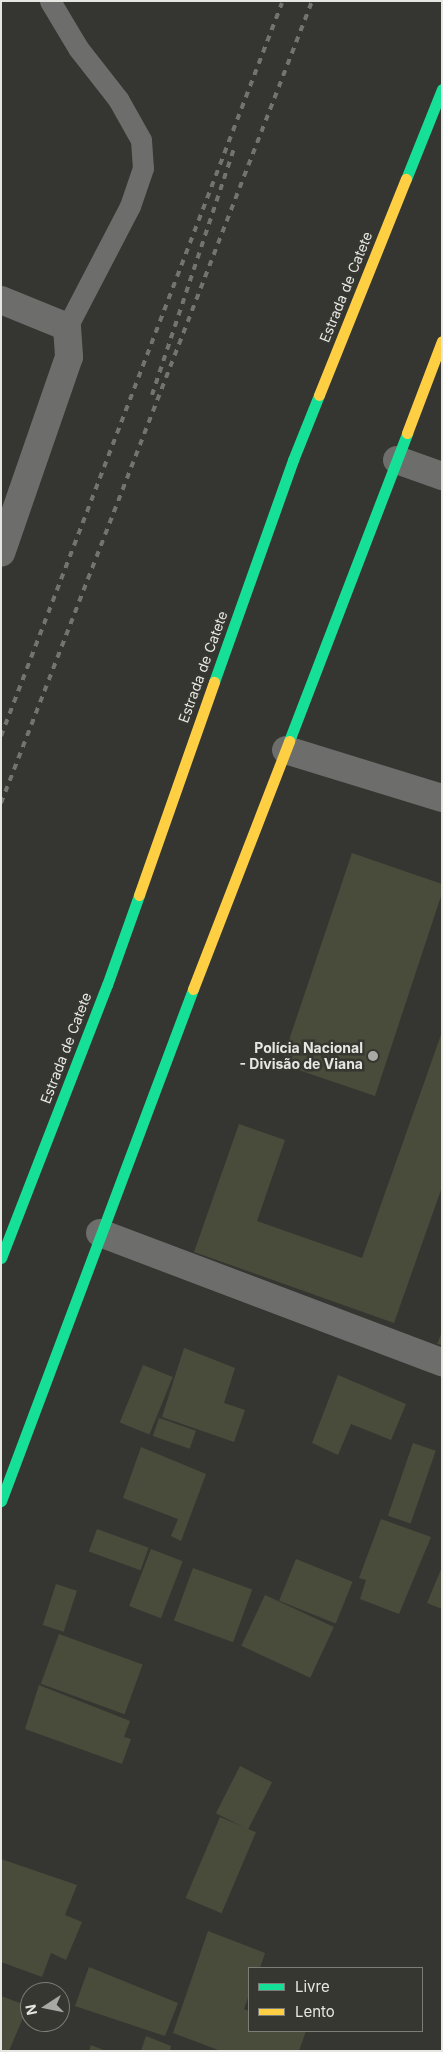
<!DOCTYPE html>
<html>
<head>
<meta charset="utf-8">
<style>
	body { margin:0 }
	#map { position:relative; width:443px; height:2052px; overflow:hidden; background:#353631; font-family:Inter,sans-serif }
	div>[style] { position:absolute }
	.building>* { inset:0; background:#4a4c3b; transform-origin:0 0 }
	.lane>* { height:21px; margin:-10.5px; padding:0 10.5px; transform-origin:10.5px; border-radius:10.5px; background:#6d6d6b }
	.street>* { height:28px; margin:-14px; padding:0 14px; transform-origin:14px; border-radius:14px; background:#6d6d6b }
	.fast>* { height:11px; margin:-5.5px; padding:0 5.5px; transform-origin:5.5px; border-radius:5.5px; background:#16e098 }
	.slow>* { height:11px; margin:-5.5px; padding:0 5.5px; transform-origin:5.5px; border-radius:5.5px; background:#ffcf43 }
	.rail>* { height:4px; margin-top:-2px; transform-origin:0; background:repeating-linear-gradient(90deg,#737471 0 6px,transparent 0 12px) }
	.dots>* { width:14px; height:14px; translate:-50% -50%; box-sizing:border-box; border:2px solid #363730; border-radius:50% }
	span { translate:-50% -50%; white-space:nowrap; text-align:center; line-height:1.15; -webkit-text-stroke:5px #363730; paint-order:stroke }
	.street-label { font-size:14px; color:#e6e7e2 }
	.poi-label { font-size:14px; color:#e6e7e2; font-weight:700 }
	.right { translate:-100% -50%; text-align:right }
	.frame { position:absolute; inset:0; border:2px solid #e6e7e2; pointer-events:none }
	.legend { position:absolute; left:248px; top:1967px; width:175px; height:65px; box-sizing:border-box; background:#363730; border:1px solid #7c7d77; margin:0; padding:6px 9px; list-style:none; font-size:15px; color:#e6e7e2 }
	.legend li { display:flex; align-items:center; gap:10px; height:25px }
	.legend b { width:25px; border:1px solid #7c7d77 }
	.north { position:absolute; left:20px; top:1982px; width:50px; height:50px; box-sizing:border-box; background:#363730; border:1px solid #7c7d77; border-radius:50%; rotate:259deg; font-size:14px; font-weight:700; line-height:20px; text-align:center; color:#e6e7e2 }
	.north::after { content:''; display:block; margin:auto; width:18px; height:22px; background:#a8a9a4; clip-path:polygon(50% 0,100% 100%,50% 72%,0 100%) }
</style>
</head>
<body>
<div id="map">
	<div class="building">
		<div style="clip-path:polygon(352px 853px,442px 884px,442px 893px,375px 1096px,281px 1064px)"></div>
		<div style="clip-path:polygon(442px 1032px,442px 1187px,394px 1323px,194px 1252px,239px 1124px,285px 1140px,257px 1221px,362px 1258px)"></div>
		<div style="clip-path:polygon(442px 1332px,442px 1345px,437px 1344px)"></div>
		<div style="clip-path:polygon(184px 1348px,235px 1368px,224px 1403px,245px 1410px,234px 1442px,162px 1417px)"></div>
		<div style="left:143px;top:1365px;width:32px;height:62px;rotate:22deg"></div>
		<div style="clip-path:polygon(338px 1375px,406px 1404px,391px 1440px,351px 1424px,338px 1455px,312px 1443px)"></div>
		<div style="left:159px;top:1418px;width:39px;height:19px;rotate:19deg"></div>
		<div style="left:413px;top:1443px;width:24px;height:77px;rotate:19deg"></div>
		<div style="clip-path:polygon(141px 1447px,206px 1474px,181px 1541px,171px 1536px,178px 1519px,123px 1498px)"></div>
		<div style="clip-path:polygon(381px 1519px,431px 1537px,399px 1614px,360px 1599px,366px 1580px,359px 1578px)"></div>
		<div style="left:97px;top:1529px;width:55px;height:24px;rotate:20deg"></div>
		<div style="left:151px;top:1549px;width:34px;height:61px;rotate:21deg"></div>
		<div style="left:296px;top:1559px;width:61px;height:45px;rotate:22deg"></div>
		<div style="clip-path:polygon(442px 1567px,442px 1609px,427px 1603px)"></div>
		<div style="left:193px;top:1568px;width:63px;height:56px;rotate:20deg"></div>
		<div style="left:56px;top:1584px;width:22px;height:43px;rotate:18deg"></div>
		<div style="left:265px;top:1595px;width:76px;height:56px;rotate:25deg"></div>
		<div style="left:59px;top:1634px;width:89px;height:53px;rotate:20deg"></div>
		<div style="clip-path:polygon(39px 1685px,130px 1721px,124px 1737px,131px 1739px,122px 1764px,25px 1729px)"></div>
		<div style="left:240px;top:1766px;width:36px;height:53px;rotate:27deg"></div>
		<div style="left:220px;top:1817px;width:39px;height:88px;rotate:23deg"></div>
		<div style="clip-path:polygon(1px 1859px,77px 1885px,65px 1915px,82px 1922px,66px 1960px,51px 1953px,42px 1977px,1px 1962px)"></div>
		<div style="clip-path:polygon(208px 1931px,265px 1953px,260px 1968px,249px 1968px,249px 1995px,244px 2009px,249px 2011px,249px 2031px,306px 2031px,299px 2051px,221px 2051px,173px 2033px)"></div>
		<div style="clip-path:polygon(89px 1967px,178px 2003px,165px 2036px,75px 2006px)"></div>
		<div style="clip-path:polygon(1px 1996px,28px 2006px,9px 2051px,1px 2051px)"></div>
		<div style="clip-path:polygon(146px 2036px,171px 2046px,170px 2051px,141px 2051px)"></div>
		<div style="clip-path:polygon(91px 2045px,106px 2051px,89px 2051px)"></div>
	</div>
	<div class="lane">
		<div style="left:50px;top:1px;width:55px;rotate:59.2deg"></div>
		<div style="left:78px;top:48px;width:65px;rotate:51.9deg"></div>
		<div style="left:118px;top:99px;width:47px;rotate:60.7deg"></div>
		<div style="left:141px;top:140px;width:28px;rotate:86deg"></div>
		<div style="left:143px;top:168px;width:40px;rotate:108.9deg"></div>
		<div style="left:130px;top:206px;width:136px;rotate:117.5deg"></div>
	</div>
	<div class="street">
		<div style="left:1px;top:300px;width:71px;rotate:22.2deg"></div>
		<div style="left:67px;top:327px;width:30px;rotate:86deg"></div>
		<div style="left:69px;top:357px;width:207px;rotate:109.1deg"></div>
		<div style="left:397px;top:460px;width:48px;rotate:19.6deg"></div>
		<div style="left:286px;top:750px;width:163px;rotate:17.1deg"></div>
		<div style="left:100px;top:1233px;width:366px;rotate:20.7deg"></div>
	</div>
	<div class="fast">
		<div style="left:406px;top:179px;width:97px;rotate:-68.2deg"></div>
		<div style="left:214px;top:682px;width:236px;rotate:-70.4deg"></div>
		<div style="left:293px;top:460px;width:70px;rotate:-68.2deg"></div>
		<div style="left:289px;top:741px;width:330px;rotate:-69deg"></div>
		<div style="left:1px;top:1258px;width:293px;rotate:-68.8deg"></div>
		<div style="left:107px;top:985px;width:96px;rotate:-70.4deg"></div>
		<div style="left:1px;top:1501px;width:547px;rotate:-69.44deg"></div>
	</div>
	<div class="slow">
		<div style="left:319px;top:395px;width:233px;rotate:-68.1deg"></div>
		<div style="left:407px;top:433px;width:98px;rotate:-69.2deg"></div>
		<div style="left:139px;top:895px;width:226px;rotate:-70.6deg"></div>
		<div style="left:193px;top:989px;width:266px;rotate:-68.8deg"></div>
	</div>
	<div class="rail">
		<div style="left:152px;top:395px;width:262px;rotate:-71.6deg"></div>
		<div style="left:1px;top:736px;width:785px;rotate:-69.03deg"></div>
		<div style="left:1px;top:803px;width:860px;rotate:-68.8deg"></div>
	</div>
	<div class="dots">
		<div style="left:373px;top:1056px;background:#a8a9a4"></div>
	</div>
	<div class="street-label">
		<span style="left:346px;top:287px;rotate:-68deg">Estrada de Catete</span>
		<span style="left:203px;top:667px;rotate:-70deg">Estrada de Catete</span>
		<span style="left:66px;top:1048px;rotate:-69deg">Estrada de Catete</span>
	</div>
	<div class="poi-label">
		<span class="right" style="left:363px;top:1056px">Polícia Nacional<br>- Divisão de Viana</span>
	</div>
	<div class="frame"></div>
	<ul class="legend">
	<li><b style="height:6px;background:#16e098"></b>Livre</li>
	<li><b style="height:6px;background:#ffcf43"></b>Lento</li>
	</ul>
	<div class="north">N</div>
</div>
</body>
</html>
